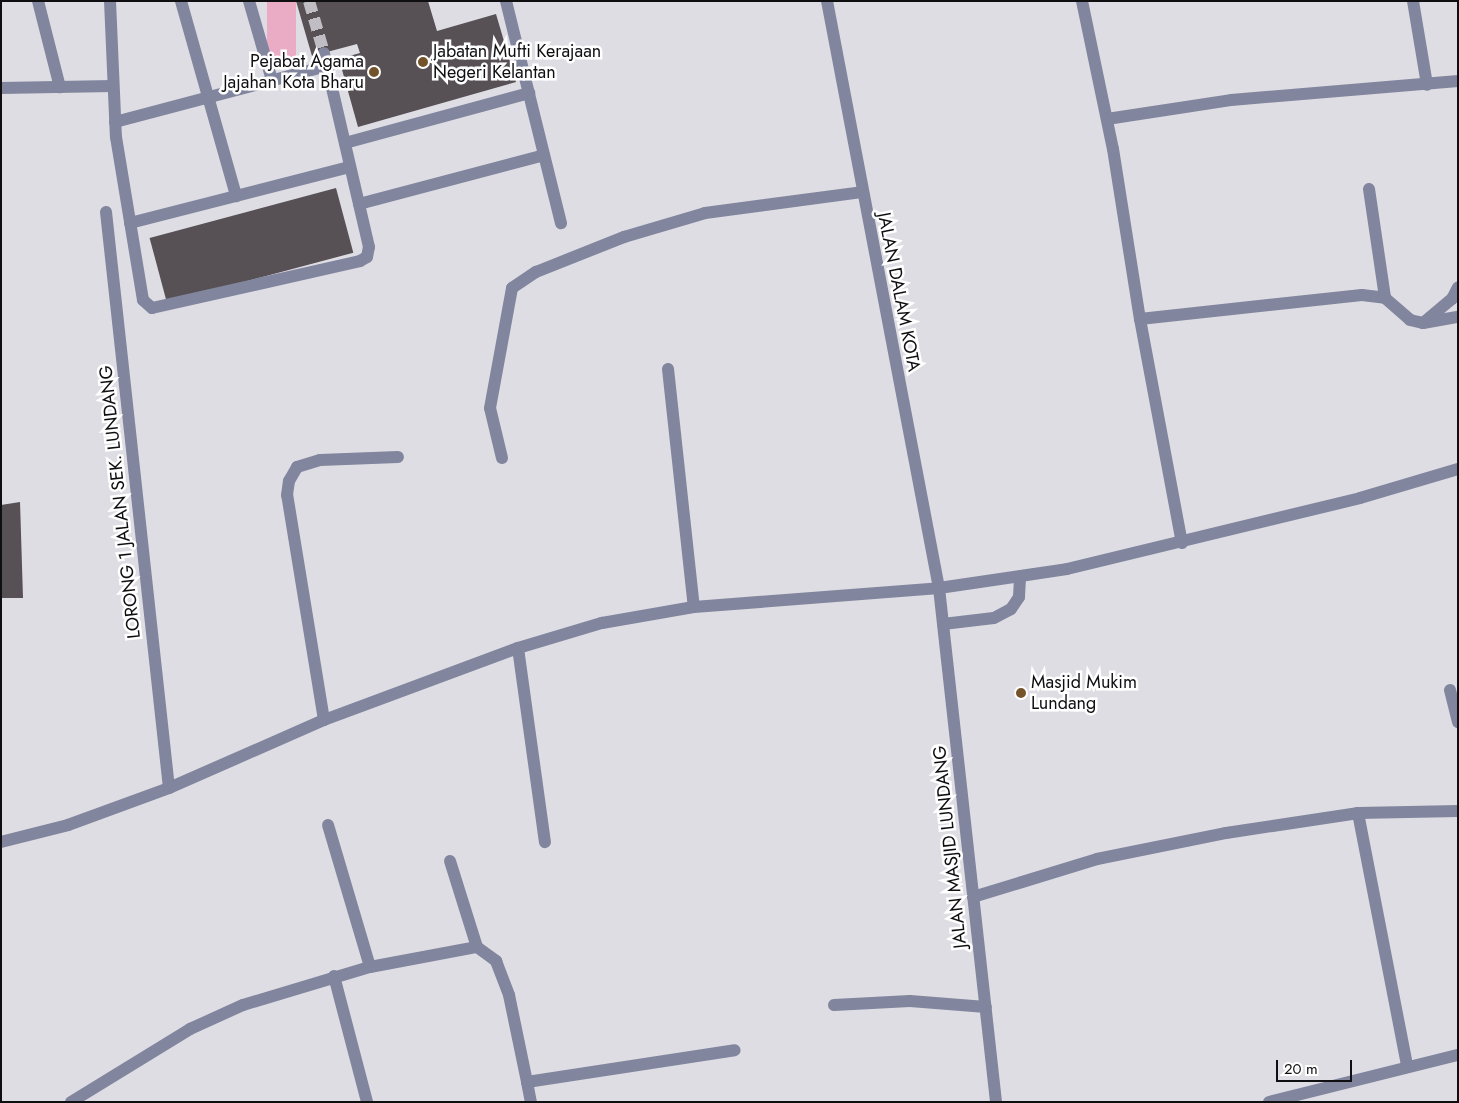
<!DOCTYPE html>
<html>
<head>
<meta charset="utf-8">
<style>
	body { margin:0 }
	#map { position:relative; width:1459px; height:1103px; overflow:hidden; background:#dfdde4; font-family:Jost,sans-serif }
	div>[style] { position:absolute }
	.green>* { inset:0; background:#e9acc4; transform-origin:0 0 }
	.building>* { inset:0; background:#575156; transform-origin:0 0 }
	.minor-tunnel>* { height:12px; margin-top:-6px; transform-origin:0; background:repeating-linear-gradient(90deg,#c0bec4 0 12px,transparent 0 18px) }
	.minor>* { height:12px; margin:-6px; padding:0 6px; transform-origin:6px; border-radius:6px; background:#81869e }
	.dots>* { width:14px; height:14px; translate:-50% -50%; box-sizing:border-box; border:2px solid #fff; border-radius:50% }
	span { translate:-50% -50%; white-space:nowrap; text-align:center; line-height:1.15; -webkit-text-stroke:5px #fff; paint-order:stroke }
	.poi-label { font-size:18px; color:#0f0e11 }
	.left { translate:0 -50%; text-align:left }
	.right { translate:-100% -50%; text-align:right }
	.street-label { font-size:18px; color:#0f0e11 }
	.frame { position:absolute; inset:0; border:2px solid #0f0e11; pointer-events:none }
	.scale { position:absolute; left:1276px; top:1060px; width:76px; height:22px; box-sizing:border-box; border:2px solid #0f0e11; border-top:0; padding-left:6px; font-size:15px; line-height:18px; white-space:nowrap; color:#0f0e11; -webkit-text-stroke:4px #fff; paint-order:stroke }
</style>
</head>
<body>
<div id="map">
	<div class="green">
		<div style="left:267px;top:1px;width:29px;height:66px"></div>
	</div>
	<div class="building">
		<div style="clip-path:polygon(296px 1px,428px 1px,437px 31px,496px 14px,516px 82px,358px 127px,339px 59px,360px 53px,357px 44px,312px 56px)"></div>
		<div style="left:336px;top:188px;width:67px;height:193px;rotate:75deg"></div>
		<div style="clip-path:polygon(20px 502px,23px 598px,1px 598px,1px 505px)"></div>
	</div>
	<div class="minor-tunnel">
		<div style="left:309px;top:1px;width:54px;rotate:73.9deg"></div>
	</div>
	<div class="minor">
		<div style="left:38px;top:1px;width:89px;rotate:75.7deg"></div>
		<div style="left:110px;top:1px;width:136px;rotate:87.5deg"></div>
		<div style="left:116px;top:137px;width:165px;rotate:80.6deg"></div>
		<div style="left:143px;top:300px;width:12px;rotate:42deg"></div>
		<div style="left:152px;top:308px;width:213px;rotate:-12.7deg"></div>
		<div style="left:360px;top:261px;width:8px;rotate:-30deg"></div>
		<div style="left:367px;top:257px;width:10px;rotate:-79deg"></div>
		<div style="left:369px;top:247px;width:199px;rotate:-103.1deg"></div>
		<div style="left:181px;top:1px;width:203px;rotate:74.2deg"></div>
		<div style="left:249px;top:1px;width:82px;rotate:73.8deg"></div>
		<div style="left:506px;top:1px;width:229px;rotate:76.1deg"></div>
		<div style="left:827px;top:1px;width:598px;rotate:79.2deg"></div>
		<div style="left:939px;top:588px;width:517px;rotate:83.67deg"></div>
		<div style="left:1082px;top:1px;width:151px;rotate:78.2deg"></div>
		<div style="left:1113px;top:149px;width:172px;rotate:81deg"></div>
		<div style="left:1140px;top:319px;width:228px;rotate:79.4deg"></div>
		<div style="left:1413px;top:1px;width:85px;rotate:80.5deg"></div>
		<div style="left:1px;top:88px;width:112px;rotate:-1deg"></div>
		<div style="left:1107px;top:119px;width:125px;rotate:-8.7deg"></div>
		<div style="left:1231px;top:100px;width:228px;rotate:-4.8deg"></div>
		<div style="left:115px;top:122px;width:219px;rotate:-14.8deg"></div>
		<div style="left:345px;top:143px;width:191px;rotate:-15.2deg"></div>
		<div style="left:1369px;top:189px;width:110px;rotate:81.6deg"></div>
		<div style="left:359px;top:204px;width:191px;rotate:-14.8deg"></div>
		<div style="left:106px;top:212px;width:579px;rotate:83.76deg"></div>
		<div style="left:130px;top:223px;width:227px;rotate:-14.3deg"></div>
		<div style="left:1140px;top:319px;width:223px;rotate:-6.2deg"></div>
		<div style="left:1362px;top:295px;width:23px;rotate:7deg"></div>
		<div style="left:1385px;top:298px;width:33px;rotate:41deg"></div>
		<div style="left:1410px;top:320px;width:13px;rotate:13deg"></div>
		<div style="left:1423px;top:323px;width:36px;rotate:-10deg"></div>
		<div style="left:1423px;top:323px;width:38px;rotate:-40deg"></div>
		<div style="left:1452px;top:299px;width:13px;rotate:-63deg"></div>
		<div style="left:668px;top:369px;width:239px;rotate:83.8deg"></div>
		<div style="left:502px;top:458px;width:51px;rotate:-103.5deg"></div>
		<div style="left:490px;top:408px;width:122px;rotate:-79.6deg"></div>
		<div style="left:512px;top:288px;width:29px;rotate:-34deg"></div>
		<div style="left:536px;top:272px;width:95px;rotate:-21.7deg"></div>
		<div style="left:624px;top:237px;width:84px;rotate:-16.5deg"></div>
		<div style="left:705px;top:213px;width:158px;rotate:-7.6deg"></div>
		<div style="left:943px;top:624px;width:51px;rotate:-6.7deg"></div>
		<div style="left:994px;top:618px;width:19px;rotate:-28deg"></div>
		<div style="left:1011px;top:609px;width:14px;rotate:-56deg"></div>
		<div style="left:1019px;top:597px;width:20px;rotate:-87deg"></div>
		<div style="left:518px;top:648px;width:196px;rotate:82.1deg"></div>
		<div style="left:1450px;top:690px;width:33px;rotate:76deg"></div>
		<div style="left:324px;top:720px;width:228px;rotate:-99.3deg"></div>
		<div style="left:287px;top:495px;width:14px;rotate:-82deg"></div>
		<div style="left:289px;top:481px;width:16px;rotate:-60deg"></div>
		<div style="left:297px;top:467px;width:24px;rotate:-17deg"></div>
		<div style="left:320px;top:460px;width:78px;rotate:-2.2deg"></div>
		<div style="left:1358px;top:813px;width:258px;rotate:79deg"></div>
		<div style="left:328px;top:825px;width:148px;rotate:73.5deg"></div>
		<div style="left:1px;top:842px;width:69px;rotate:-14.2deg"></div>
		<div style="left:68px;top:825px;width:108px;rotate:-20.1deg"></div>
		<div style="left:169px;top:788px;width:169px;rotate:-23.7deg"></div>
		<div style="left:324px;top:720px;width:207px;rotate:-20.4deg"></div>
		<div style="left:518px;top:648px;width:88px;rotate:-16.6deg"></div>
		<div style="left:602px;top:623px;width:93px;rotate:-9.9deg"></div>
		<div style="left:694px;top:607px;width:246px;rotate:-4.4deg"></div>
		<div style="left:939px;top:588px;width:129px;rotate:-8.4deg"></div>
		<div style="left:1067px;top:569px;width:301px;rotate:-13.6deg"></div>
		<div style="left:1360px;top:498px;width:102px;rotate:-16.5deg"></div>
		<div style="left:450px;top:861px;width:90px;rotate:72.6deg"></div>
		<div style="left:973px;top:897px;width:130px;rotate:-17deg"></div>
		<div style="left:1097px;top:859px;width:132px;rotate:-11.4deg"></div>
		<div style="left:1226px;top:833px;width:134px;rotate:-8.6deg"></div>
		<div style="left:1358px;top:813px;width:100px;rotate:-1.1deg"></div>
		<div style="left:334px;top:976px;width:130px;rotate:75.3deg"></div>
		<div style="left:834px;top:1005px;width:76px;rotate:-3deg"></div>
		<div style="left:910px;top:1001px;width:76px;rotate:4.5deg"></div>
		<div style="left:527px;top:1082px;width:20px;rotate:79deg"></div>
		<div style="left:71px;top:1102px;width:140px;rotate:-31.5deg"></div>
		<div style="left:190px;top:1029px;width:58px;rotate:-24.4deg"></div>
		<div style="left:243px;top:1005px;width:133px;rotate:-16.7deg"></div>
		<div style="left:370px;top:967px;width:109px;rotate:-10.6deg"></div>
		<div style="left:477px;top:947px;width:24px;rotate:36deg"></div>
		<div style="left:496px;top:961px;width:36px;rotate:69deg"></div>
		<div style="left:509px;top:995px;width:89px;rotate:78.3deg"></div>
		<div style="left:527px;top:1082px;width:210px;rotate:-8.7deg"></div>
		<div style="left:1269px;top:1102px;width:195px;rotate:-14deg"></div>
	</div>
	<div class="dots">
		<div style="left:423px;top:62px;background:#74532a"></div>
		<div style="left:374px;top:72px;background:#74532a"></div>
		<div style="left:1021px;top:693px;background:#74532a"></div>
	</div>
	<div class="poi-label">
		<span class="left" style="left:433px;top:62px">Jabatan Mufti Kerajaan<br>Negeri Kelantan</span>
		<span class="right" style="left:364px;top:72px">Pejabat Agama<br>Jajahan Kota Bharu</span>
		<span class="left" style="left:1031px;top:693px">Masjid Mukim<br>Lundang</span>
	</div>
	<div class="street-label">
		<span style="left:899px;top:292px;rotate:79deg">JALAN DALAM KOTA</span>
		<span style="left:120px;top:502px;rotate:-96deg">LORONG 1 JALAN SEK. LUNDANG</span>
		<span style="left:950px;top:847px;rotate:-96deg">JALAN MASJID LUNDANG</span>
	</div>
	<div class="frame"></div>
	<div class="scale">20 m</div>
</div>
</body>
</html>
